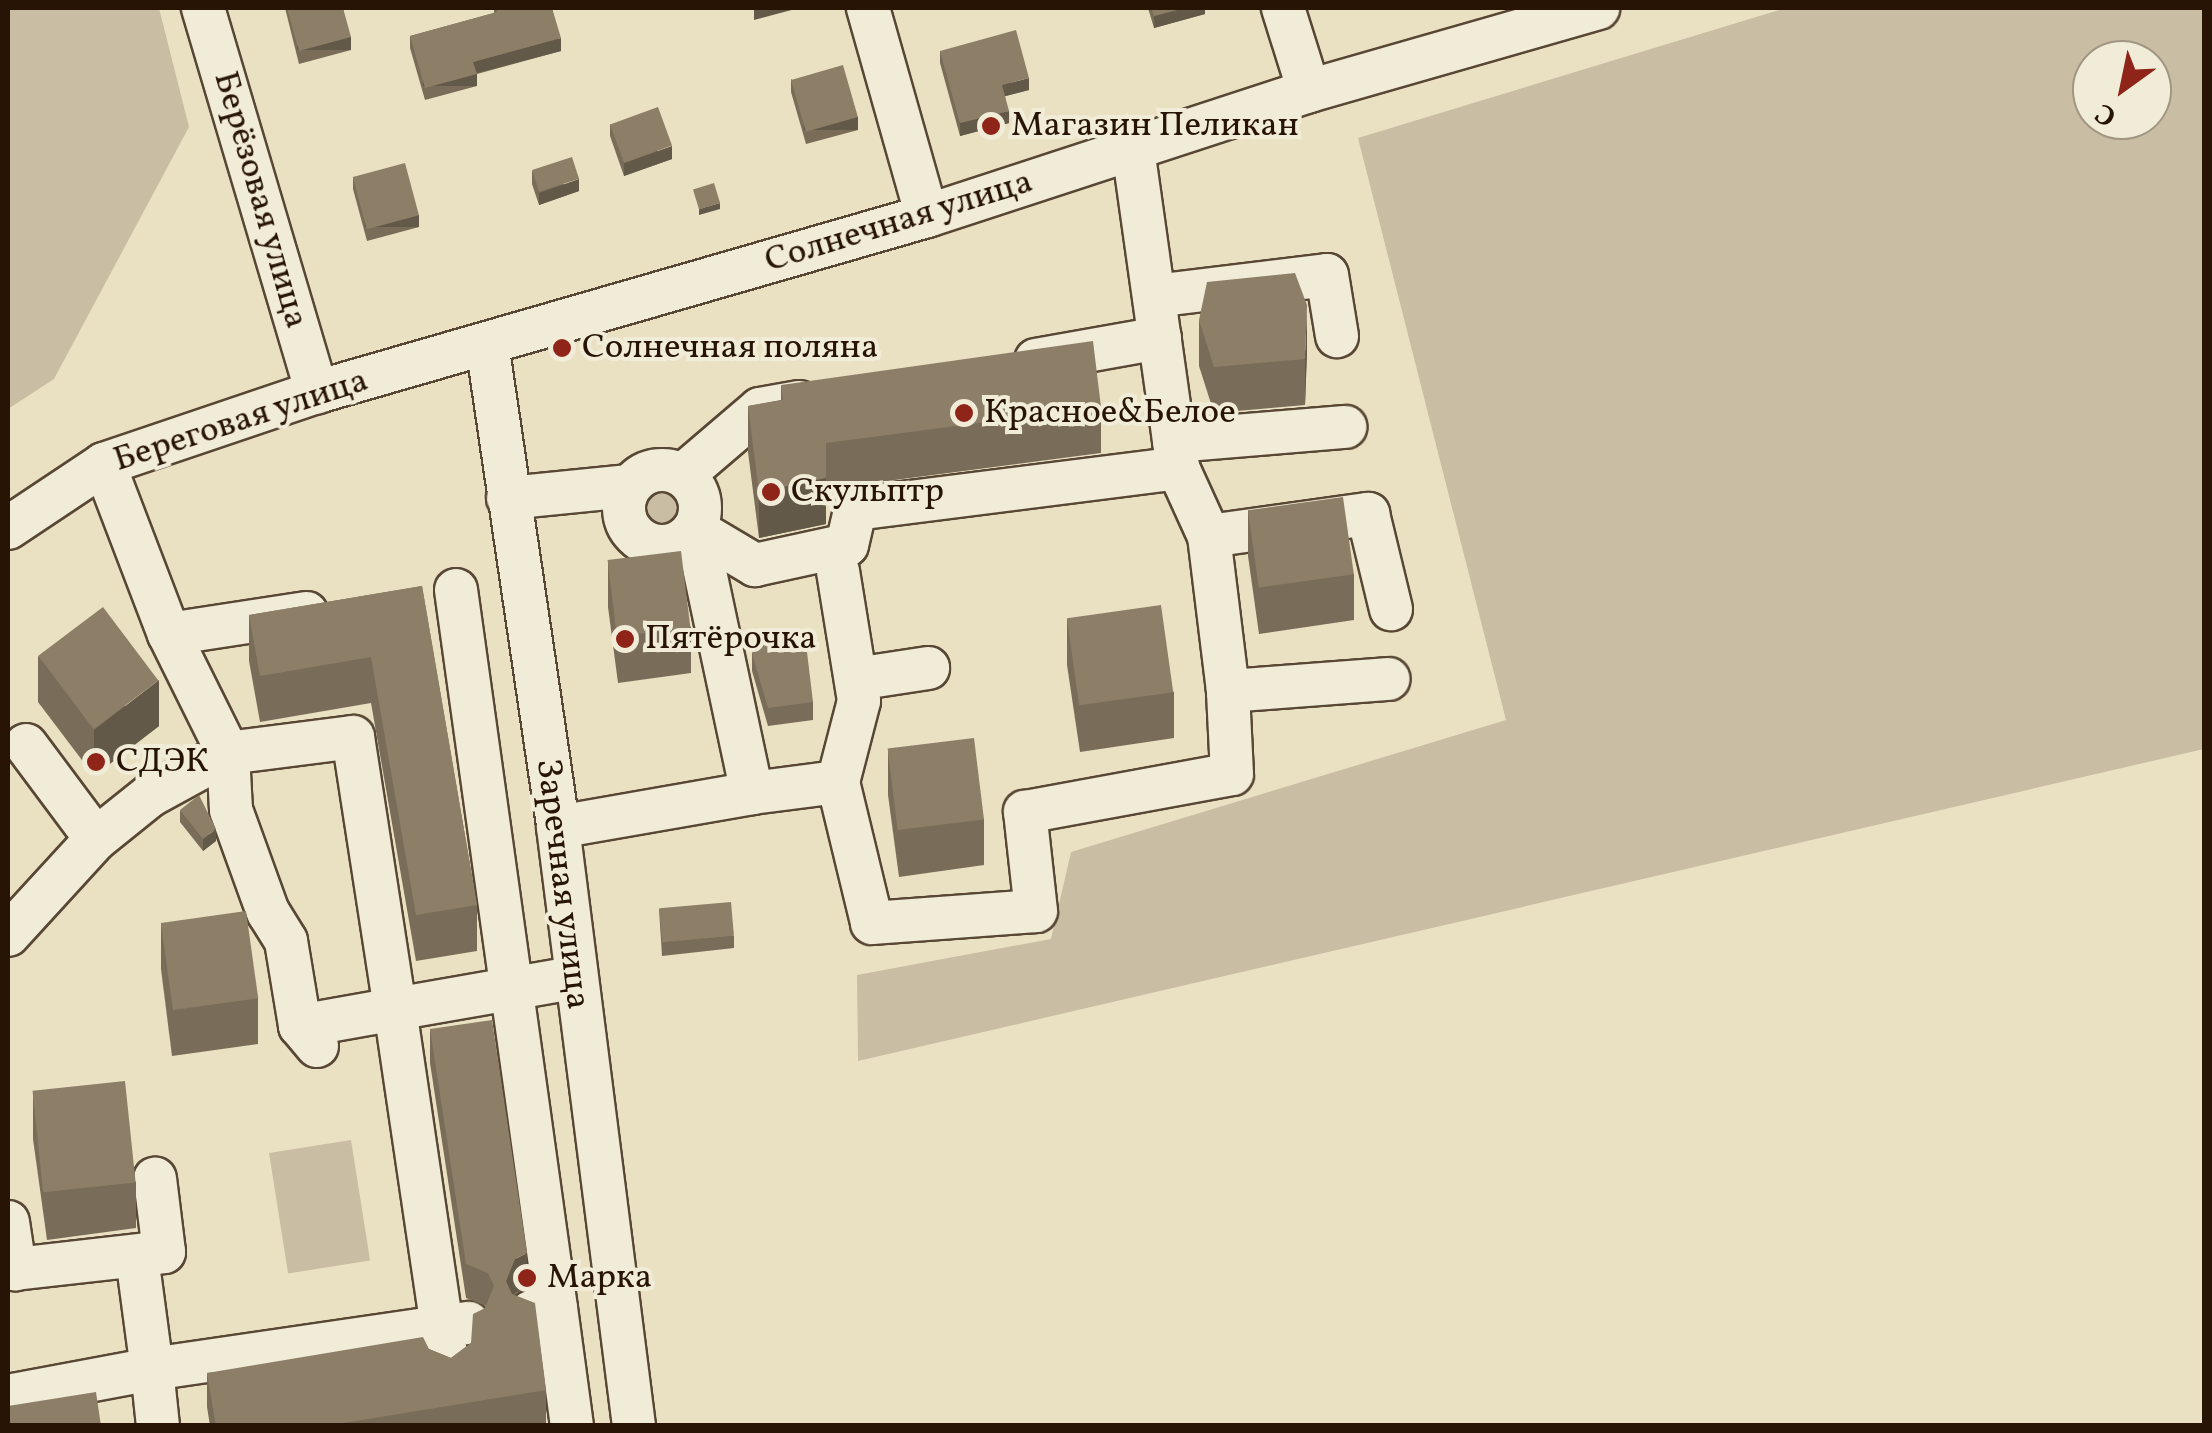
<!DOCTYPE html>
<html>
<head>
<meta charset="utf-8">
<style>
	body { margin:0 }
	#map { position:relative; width:2212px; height:1433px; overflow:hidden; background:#eae1c3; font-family:Vollkorn,serif }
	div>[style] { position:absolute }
	.green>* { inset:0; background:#c9bea3; transform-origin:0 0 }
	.round { border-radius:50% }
	.roads { filter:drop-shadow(2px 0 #584734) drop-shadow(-2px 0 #584734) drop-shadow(0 2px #584734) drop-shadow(0 -2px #584734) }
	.minor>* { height:42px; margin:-21px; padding:0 21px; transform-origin:21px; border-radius:21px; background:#f1ecd8 }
	.minor>.ring { margin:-21px; padding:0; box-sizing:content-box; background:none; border:42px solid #f1ecd8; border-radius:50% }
	.wall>* { inset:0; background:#796d59 }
	.shaded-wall>* { inset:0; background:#635948; transform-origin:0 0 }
	.building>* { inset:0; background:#8d7f67; transform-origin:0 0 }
	.dots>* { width:28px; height:28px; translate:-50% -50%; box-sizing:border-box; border:5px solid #f1ecd8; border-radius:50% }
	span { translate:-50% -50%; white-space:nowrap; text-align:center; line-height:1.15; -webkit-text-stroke:8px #f1ecd8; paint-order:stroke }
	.poi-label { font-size:35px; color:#281404 }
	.left { translate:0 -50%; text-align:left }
	.street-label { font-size:35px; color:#281404 }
	.frame { position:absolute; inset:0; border:10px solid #281404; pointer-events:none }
	.north { position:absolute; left:2072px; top:40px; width:100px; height:100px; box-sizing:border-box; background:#f1ecd8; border:2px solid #a19683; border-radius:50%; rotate:213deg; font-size:28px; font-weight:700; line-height:40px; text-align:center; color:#281404 }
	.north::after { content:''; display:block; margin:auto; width:35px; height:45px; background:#8f2418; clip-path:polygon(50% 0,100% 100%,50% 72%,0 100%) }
</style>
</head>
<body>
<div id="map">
	<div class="green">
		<div style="clip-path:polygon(8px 8px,159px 8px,189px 127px,54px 379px,8px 409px)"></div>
		<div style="clip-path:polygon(evenodd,1786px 8px,2204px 8px,2204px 749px,858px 1061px,857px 975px,1051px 939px,1071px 852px,1506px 720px,1358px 138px,1786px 8px,2092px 60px,2152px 60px,2152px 120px,2092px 120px,2092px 60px)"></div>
		<div class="round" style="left:644px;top:491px;width:34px;height:34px"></div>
		<div style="left:351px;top:1140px;width:122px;height:83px;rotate:81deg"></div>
	</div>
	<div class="roads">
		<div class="minor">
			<div style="left:203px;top:8px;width:401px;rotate:73.5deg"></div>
			<div style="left:868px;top:8px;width:216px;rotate:74.2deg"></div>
			<div style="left:1283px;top:8px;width:87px;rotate:72.6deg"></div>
			<div style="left:1133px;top:149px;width:322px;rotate:82deg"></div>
			<div style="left:1178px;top:468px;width:75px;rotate:65.5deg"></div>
			<div style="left:1209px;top:536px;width:156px;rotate:83deg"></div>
			<div style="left:1228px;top:691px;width:161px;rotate:-4.3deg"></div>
			<div style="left:1154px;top:296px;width:174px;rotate:-6.9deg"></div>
			<div style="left:1327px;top:275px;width:62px;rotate:80.7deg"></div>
			<div style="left:487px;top:344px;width:488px;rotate:81.6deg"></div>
			<div style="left:558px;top:827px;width:604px;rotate:82.77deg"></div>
			<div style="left:1036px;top:360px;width:126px;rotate:-10.1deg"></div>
			<div style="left:1174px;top:441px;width:172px;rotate:-4.7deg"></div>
			<div style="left:104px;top:464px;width:182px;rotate:69.1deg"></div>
			<div style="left:169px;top:634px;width:133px;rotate:63.6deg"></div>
			<div style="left:228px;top:753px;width:57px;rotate:87deg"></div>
			<div style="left:231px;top:810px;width:109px;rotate:70.1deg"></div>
			<div style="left:268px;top:912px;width:34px;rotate:58deg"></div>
			<div style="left:286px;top:941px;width:86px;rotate:80.6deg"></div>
			<div class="ring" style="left:624px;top:470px;width:34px;height:34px"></div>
			<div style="left:684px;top:474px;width:100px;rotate:-40.5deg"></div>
			<div style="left:760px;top:409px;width:40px;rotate:-10deg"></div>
			<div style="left:508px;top:498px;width:121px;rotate:-5.7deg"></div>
			<div style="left:8px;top:528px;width:115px;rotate:-33.7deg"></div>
			<div style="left:104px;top:464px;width:225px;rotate:-18.7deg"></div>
			<div style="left:317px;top:392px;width:635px;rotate:-16.09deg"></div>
			<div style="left:927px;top:216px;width:402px;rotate:-18.1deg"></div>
			<div style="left:1309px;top:91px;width:301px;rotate:-16deg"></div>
			<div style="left:696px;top:530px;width:69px;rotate:30.7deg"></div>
			<div style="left:755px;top:565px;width:94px;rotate:-12.3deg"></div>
			<div style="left:847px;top:545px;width:37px;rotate:-77deg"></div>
			<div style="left:855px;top:509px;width:326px;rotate:-7.2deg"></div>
			<div style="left:1209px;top:536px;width:161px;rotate:-7.9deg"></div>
			<div style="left:1368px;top:514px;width:98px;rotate:76.4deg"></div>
			<div style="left:456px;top:590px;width:725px;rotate:82.07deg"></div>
			<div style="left:169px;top:634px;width:139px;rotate:-8.7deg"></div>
			<div style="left:856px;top:679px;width:73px;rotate:-8.7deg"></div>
			<div style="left:26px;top:745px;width:117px;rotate:53.3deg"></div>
			<div style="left:838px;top:782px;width:84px;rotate:-75.5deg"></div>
			<div style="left:859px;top:701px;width:132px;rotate:-99.2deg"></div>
			<div style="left:752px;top:793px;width:87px;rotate:-7.3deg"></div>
			<div style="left:838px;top:782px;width:145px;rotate:76.4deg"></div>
			<div style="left:872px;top:923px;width:164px;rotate:-4.2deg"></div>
			<div style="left:1036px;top:911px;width:100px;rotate:-96.3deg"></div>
			<div style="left:1025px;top:812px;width:210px;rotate:-10.4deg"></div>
			<div style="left:1232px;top:774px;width:83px;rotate:-92.8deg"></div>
			<div style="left:558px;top:827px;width:197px;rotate:-9.9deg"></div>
			<div style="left:752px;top:793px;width:269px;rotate:-102deg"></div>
			<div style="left:8px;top:935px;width:130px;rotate:-47.5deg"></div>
			<div style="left:96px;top:839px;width:70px;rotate:-38.7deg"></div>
			<div style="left:151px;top:795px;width:88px;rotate:-28.6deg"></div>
			<div style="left:228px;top:753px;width:126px;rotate:-7.3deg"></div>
			<div style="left:353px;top:737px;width:275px;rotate:81.2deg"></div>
			<div style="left:395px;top:1009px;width:181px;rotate:-9.9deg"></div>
			<div style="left:317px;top:1046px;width:26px;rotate:-130deg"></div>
			<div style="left:300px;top:1026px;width:97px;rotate:-10.1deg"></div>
			<div style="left:395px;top:1009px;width:362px;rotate:81.6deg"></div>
			<div style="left:8px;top:1222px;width:48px;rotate:81.5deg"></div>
			<div style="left:15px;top:1269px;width:150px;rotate:-6.5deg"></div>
			<div style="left:164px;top:1252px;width:74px;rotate:-97deg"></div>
			<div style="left:137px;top:1257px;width:113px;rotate:82.4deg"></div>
			<div style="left:152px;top:1369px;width:320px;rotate:-8.3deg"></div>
			<div style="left:531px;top:1312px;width:25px;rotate:-9deg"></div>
			<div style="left:556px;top:1308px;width:119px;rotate:82.3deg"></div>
			<div style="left:8px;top:1396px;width:147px;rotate:-10.6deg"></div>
			<div style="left:152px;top:1369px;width:57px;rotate:84deg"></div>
		</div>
	</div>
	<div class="wall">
		<div style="clip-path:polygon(285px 8px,343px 8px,351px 50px,299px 64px)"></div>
		<div style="clip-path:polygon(494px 8px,552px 8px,561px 51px,477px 74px,477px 86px,425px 100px,410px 48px,410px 36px,494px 13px)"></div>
		<div style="clip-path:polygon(1148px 8px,1205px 8px,1205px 14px,1154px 28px)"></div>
		<div style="clip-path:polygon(940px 51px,1029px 90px,1005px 96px,1009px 123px,960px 136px,940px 63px)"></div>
		<div style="clip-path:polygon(791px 79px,858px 130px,806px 144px,791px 92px)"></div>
		<div style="clip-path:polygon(610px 124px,672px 159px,624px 176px,610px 136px)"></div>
		<div style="clip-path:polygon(532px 171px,579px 191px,539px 205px,532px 184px)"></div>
		<div style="clip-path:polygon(353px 177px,419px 227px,367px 241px,353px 189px)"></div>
		<div style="clip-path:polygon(1199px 320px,1307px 351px,1305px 405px,1214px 413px,1199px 366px)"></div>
		<div style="clip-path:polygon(781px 385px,1101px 407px,1101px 453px,826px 489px,826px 524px,759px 538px,748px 452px,748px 406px,781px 400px)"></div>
		<div style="clip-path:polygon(1248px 510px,1354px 574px,1354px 620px,1259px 634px,1248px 556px)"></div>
		<div style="clip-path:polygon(608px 561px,691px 627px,691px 673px,618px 683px,608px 607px)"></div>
		<div style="clip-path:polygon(422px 586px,477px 905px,477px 951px,416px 961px,371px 703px,260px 722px,249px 661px,249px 615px)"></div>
		<div style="clip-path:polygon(1067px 619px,1174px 692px,1174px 738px,1080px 752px,1067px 665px)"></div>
		<div style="clip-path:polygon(752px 653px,813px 702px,813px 720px,768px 726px,752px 671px)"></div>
		<div style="clip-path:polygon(38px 656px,159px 726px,94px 776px,38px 702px)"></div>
		<div style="clip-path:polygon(888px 749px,984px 819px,984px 865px,899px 877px,888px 795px)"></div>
		<div style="clip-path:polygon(180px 810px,216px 841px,203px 851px,180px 822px)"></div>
		<div style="clip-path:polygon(659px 909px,734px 936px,734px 948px,662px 956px)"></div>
		<div style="clip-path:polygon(161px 923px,258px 998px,258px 1044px,172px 1056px,161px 969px)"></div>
		<div style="clip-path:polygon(430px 1029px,527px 1287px,514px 1295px,546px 1390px,546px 1424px,534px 1426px,210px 1426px,207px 1407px,207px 1373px,429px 1349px,451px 1358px,471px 1343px,486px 1306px,466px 1298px,430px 1063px)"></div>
		<div style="clip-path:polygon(33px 1093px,136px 1182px,136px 1228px,47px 1240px,33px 1139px)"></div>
	</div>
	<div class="shaded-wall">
		<div style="clip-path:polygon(754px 8px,799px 8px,754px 20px)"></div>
		<div style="clip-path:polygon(1185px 8px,1205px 8px,1205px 14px,1154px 28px,1154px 16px)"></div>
		<div style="left:351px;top:37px;width:13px;height:54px;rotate:90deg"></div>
		<div style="clip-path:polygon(561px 38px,561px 51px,473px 74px,473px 62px)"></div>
		<div style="left:477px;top:74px;width:12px;height:54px;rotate:90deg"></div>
		<div style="clip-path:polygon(1029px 78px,1029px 90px,1002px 97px,1002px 85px)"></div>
		<div style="clip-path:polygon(1009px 111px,1009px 123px,960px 136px,960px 123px)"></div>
		<div style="left:858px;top:117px;width:13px;height:54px;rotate:90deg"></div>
		<div style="clip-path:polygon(672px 146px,672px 159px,624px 176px,624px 163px)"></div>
		<div style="clip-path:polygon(579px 179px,579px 191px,539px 205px,539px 193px)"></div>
		<div style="clip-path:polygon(720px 203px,720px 209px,699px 215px,699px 209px)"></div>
		<div style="left:419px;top:215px;width:12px;height:54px;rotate:90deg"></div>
		<div style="clip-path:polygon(1307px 305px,1307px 351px,1305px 405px,1305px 359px)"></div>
		<div style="clip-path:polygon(826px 443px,826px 524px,759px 538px,759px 492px)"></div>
		<div style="clip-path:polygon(159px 680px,159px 726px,94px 776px,94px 730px)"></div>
		<div style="clip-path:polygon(216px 829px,216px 841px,203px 851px,203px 839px)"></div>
		<div style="clip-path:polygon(527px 1253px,527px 1287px,515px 1293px,506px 1315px,506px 1281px,515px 1259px)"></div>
	</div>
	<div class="building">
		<div style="clip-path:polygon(287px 8px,343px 8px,351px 37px,299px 51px)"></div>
		<div style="clip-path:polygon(496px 8px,552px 8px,561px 38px,473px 62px,477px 74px,425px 88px,410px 36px,497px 12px)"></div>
		<div style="clip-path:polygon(1151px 8px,1185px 8px,1154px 16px)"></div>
		<div style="clip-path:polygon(1016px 30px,1029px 78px,1002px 85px,1009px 111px,960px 123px,940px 51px)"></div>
		<div style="left:843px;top:65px;width:54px;height:54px;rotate:74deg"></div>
		<div style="left:658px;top:107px;width:41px;height:51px;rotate:70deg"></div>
		<div style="left:572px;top:157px;width:23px;height:42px;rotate:72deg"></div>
		<div style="left:405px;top:163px;width:54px;height:54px;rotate:75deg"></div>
		<div style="left:714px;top:183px;width:21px;height:22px;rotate:73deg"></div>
		<div style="clip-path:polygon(1295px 273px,1307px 305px,1305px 359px,1214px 367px,1199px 320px,1207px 282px)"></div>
		<div style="clip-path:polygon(1093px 341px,1101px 407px,826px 443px,826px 478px,759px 492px,748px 406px,783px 400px,781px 385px)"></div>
		<div style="left:1343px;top:497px;width:78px;height:96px;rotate:82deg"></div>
		<div style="left:681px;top:551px;width:77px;height:74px;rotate:83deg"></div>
		<div style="clip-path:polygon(422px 586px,477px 905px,416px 915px,371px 657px,260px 676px,249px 615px)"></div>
		<div style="left:1161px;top:605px;width:88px;height:95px;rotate:82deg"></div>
		<div style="left:103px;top:607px;width:92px;height:81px;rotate:53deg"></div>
		<div style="clip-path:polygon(757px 636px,807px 652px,813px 702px,768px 708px,752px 653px)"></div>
		<div style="left:974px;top:738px;width:82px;height:87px;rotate:83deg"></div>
		<div style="clip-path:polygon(199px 795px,216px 829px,203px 839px,180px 810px)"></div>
		<div style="left:731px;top:902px;width:34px;height:72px;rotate:85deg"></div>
		<div style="left:246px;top:911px;width:88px;height:86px;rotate:82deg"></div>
		<div style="clip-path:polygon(492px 1020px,527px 1253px,515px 1259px,506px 1281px,512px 1294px,535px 1303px,546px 1390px,325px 1426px,216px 1426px,207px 1373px,423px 1337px,429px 1349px,451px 1358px,471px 1343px,473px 1314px,485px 1308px,494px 1286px,488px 1273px,466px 1264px,430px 1029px)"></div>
		<div style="left:125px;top:1081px;width:102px;height:93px;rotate:84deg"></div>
		<div style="clip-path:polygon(96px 1392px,101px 1426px,8px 1426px,8px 1406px)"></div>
	</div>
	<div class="dots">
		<div style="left:991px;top:126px;background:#8f2418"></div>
		<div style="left:562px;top:348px;background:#8f2418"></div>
		<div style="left:964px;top:413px;background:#8f2418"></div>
		<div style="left:771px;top:492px;background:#8f2418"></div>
		<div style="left:625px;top:639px;background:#8f2418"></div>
		<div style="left:96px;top:762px;background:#8f2418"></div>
		<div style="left:527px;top:1278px;background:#8f2418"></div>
	</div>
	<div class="poi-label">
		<span class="left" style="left:1011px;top:126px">Магазин Пеликан</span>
		<span class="left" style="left:582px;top:348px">Солнечная поляна</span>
		<span class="left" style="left:984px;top:413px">Красное&amp;Белое</span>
		<span class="left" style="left:791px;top:492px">Скульптр</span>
		<span class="left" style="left:645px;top:639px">Пятёрочка</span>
		<span class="left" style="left:116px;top:762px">СДЭК</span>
		<span class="left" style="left:547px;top:1278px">Марка</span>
	</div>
	<div class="street-label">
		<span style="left:260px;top:200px;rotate:74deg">Берёзовая улица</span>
		<span style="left:899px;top:222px;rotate:-17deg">Солнечная улица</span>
		<span style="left:241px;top:421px;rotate:-18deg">Береговая улица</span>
		<span style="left:562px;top:884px;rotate:83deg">Заречная улица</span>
	</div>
	<div class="frame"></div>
	<div class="north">С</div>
</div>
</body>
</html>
